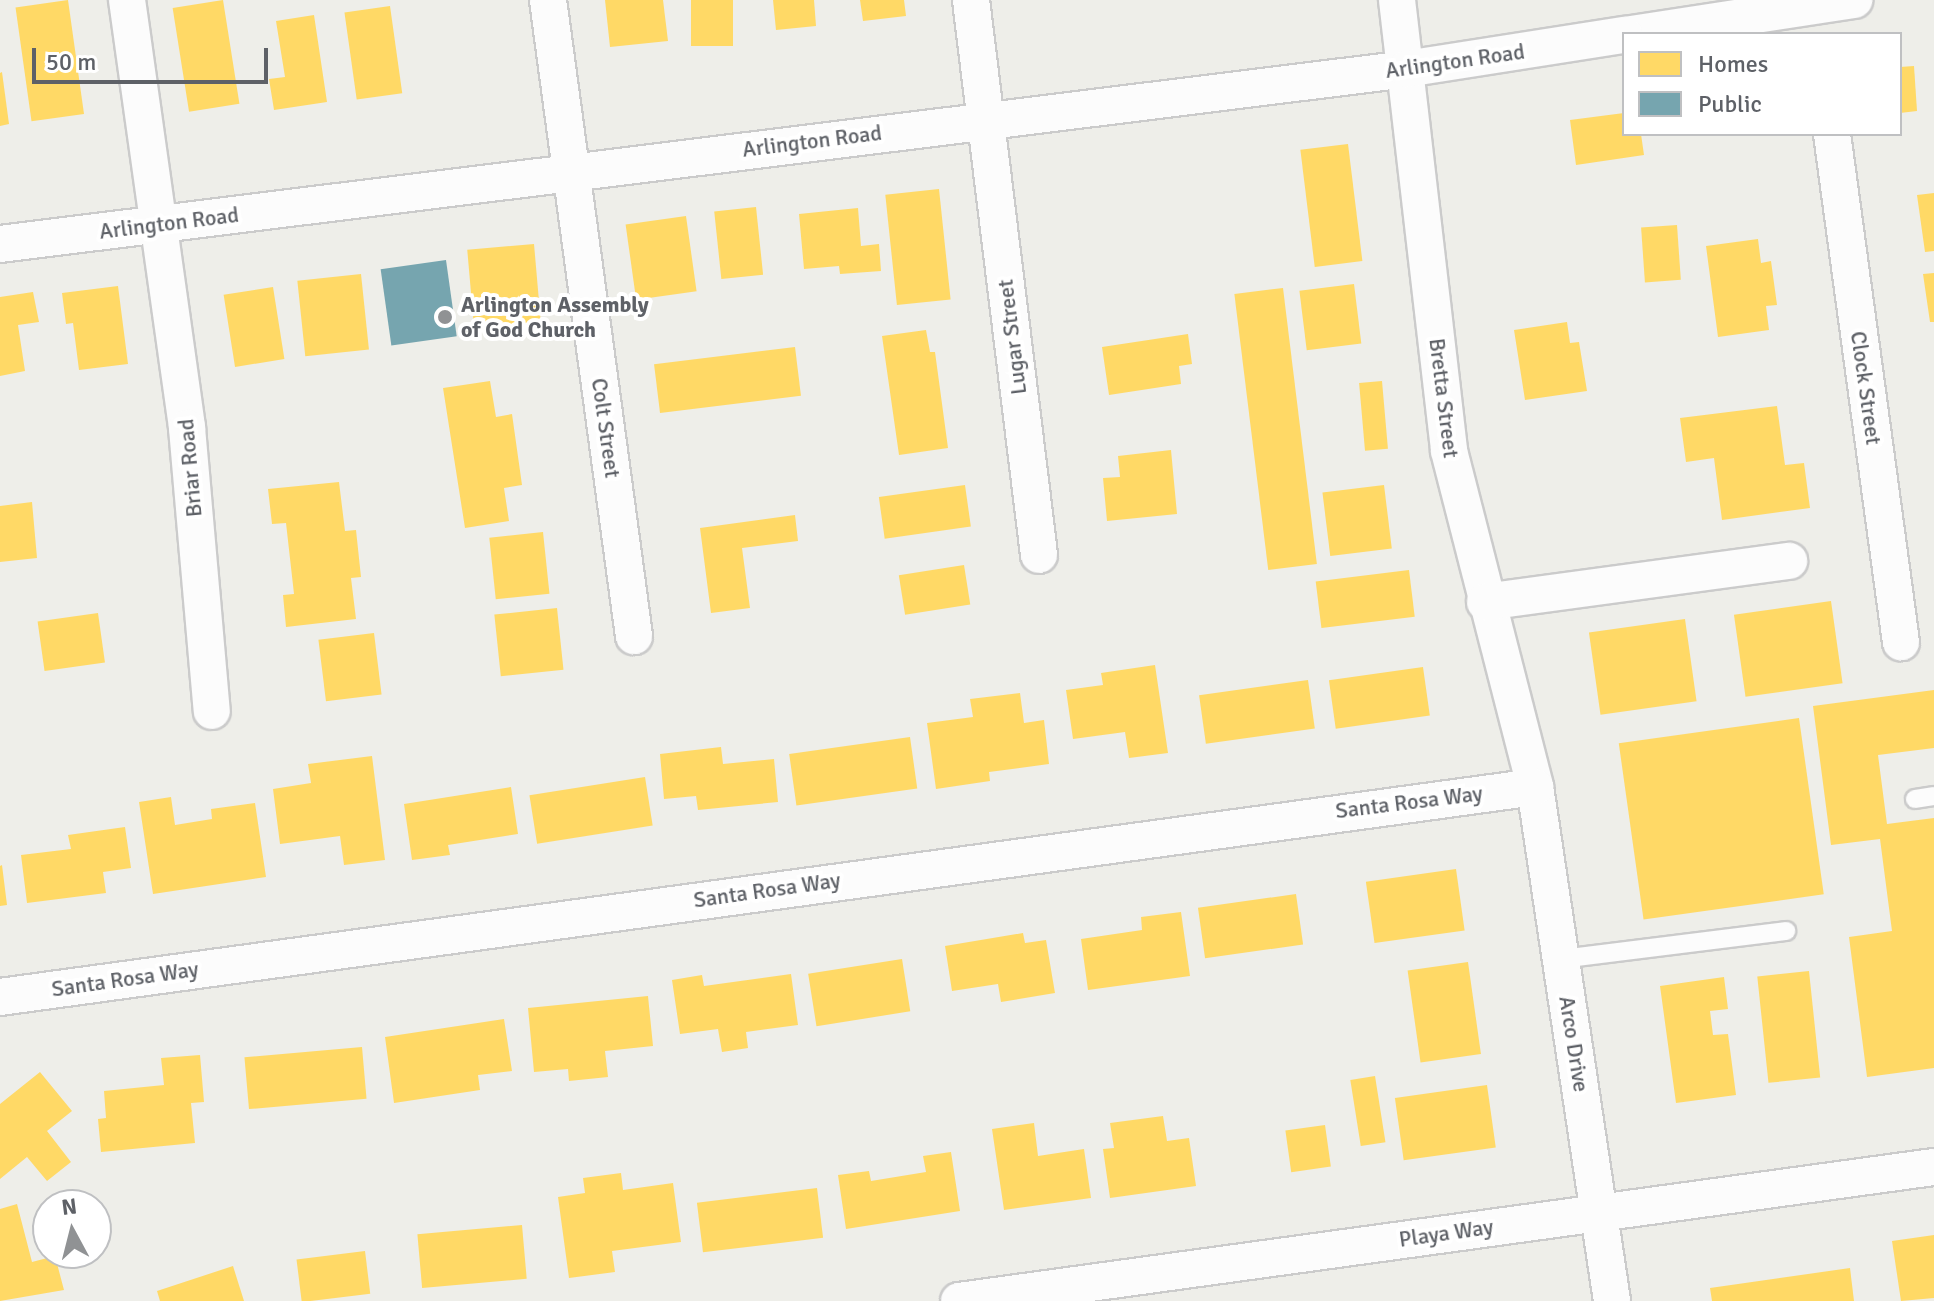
<!DOCTYPE html>
<html>
<head>
<meta charset="utf-8">
<style>
	body { margin:0 }
	#map { position:relative; width:1934px; height:1301px; overflow:hidden; background:#eeeee9; font-family:Signika,sans-serif }
	div>[style] { position:absolute }
	.homes>* { inset:0; background:#ffd966; transform-origin:0 0 }
	.public>* { inset:0; background:#76a5af; transform-origin:0 0 }
	.roads { filter:drop-shadow(2px 0 #cbcbcb) drop-shadow(-2px 0 #cbcbcb) drop-shadow(0 2px #cbcbcb) drop-shadow(0 -2px #cbcbcb) }
	.service>* { height:18px; margin:-9px; padding:0 9px; transform-origin:9px; border-radius:9px; background:#fcfcfc }
	.minor>* { height:36px; margin:-18px; padding:0 18px; transform-origin:18px; border-radius:18px; background:#fcfcfc }
	.dots>* { width:22px; height:22px; translate:-50% -50%; box-sizing:border-box; border:4px solid #fff; border-radius:50% }
	span { translate:-50% -50%; white-space:nowrap; text-align:center; line-height:1.15; -webkit-text-stroke:8px #fff; paint-order:stroke }
	.street-label { font-size:22px; color:#5e6167 }
	.poi-label { font-size:22px; color:#5e6167; font-weight:700 }
	.left { translate:0 -50%; text-align:left }
	.legend { position:absolute; left:1622px; top:32px; width:280px; height:104px; box-sizing:border-box; background:#fff; border:2px solid #bfc0c2; margin:0; padding:10px 14px; list-style:none; font-size:24px; color:#5e6167 }
	.legend li { display:flex; align-items:center; gap:16px; height:40px }
	.legend b { width:40px; border:2px solid #bfc0c2 }
	.north { position:absolute; left:32px; top:1189px; width:80px; height:80px; box-sizing:border-box; background:#fff; border:2px solid #bfc0c2; border-radius:50%; rotate:353deg; font-size:22px; font-weight:700; line-height:32px; text-align:center; color:#5e6167 }
	.north::after { content:''; display:block; margin:auto; width:28px; height:36px; background:#909294; clip-path:polygon(50% 0,100% 100%,50% 72%,0 100%) }
	.scale { position:absolute; left:32px; top:48px; width:236px; height:36px; box-sizing:border-box; border:4px solid #5e6167; border-top:0; padding-left:10px; font-size:24px; line-height:28px; white-space:nowrap; color:#5e6167; -webkit-text-stroke:6px #fff; paint-order:stroke }
</style>
</head>
<body>
<div id="map">
	<div class="homes">
		<div style="left:68px;top:0;width:115px;height:53px;rotate:82deg"></div>
		<div style="left:223px;top:0;width:105px;height:51px;rotate:81deg"></div>
		<div style="clip-path:polygon(605px 0,663px 0,668px 41px,610px 47px)"></div>
		<div style="left:691px;top:0;width:42px;height:46px"></div>
		<div style="clip-path:polygon(773px 0,814px 0,816px 26px,776px 30px)"></div>
		<div style="clip-path:polygon(860px 0,904px 0,906px 16px,863px 21px)"></div>
		<div style="left:390px;top:6px;width:88px;height:46px;rotate:82deg"></div>
		<div style="clip-path:polygon(314px 15px,327px 102px,274px 110px,269px 79px,285px 77px,276px 21px)"></div>
		<div style="clip-path:polygon(1914px 66px,1917px 111px,1900px 113px,1900px 67px)"></div>
		<div style="clip-path:polygon(2px 72px,9px 124px,0 126px,0 73px)"></div>
		<div style="clip-path:polygon(1624px 113px,1624px 134px,1641px 134px,1644px 155px,1576px 165px,1570px 120px)"></div>
		<div style="left:1348px;top:144px;width:118px;height:48px;rotate:83deg"></div>
		<div style="left:939px;top:189px;width:111px;height:54px;rotate:84deg"></div>
		<div style="clip-path:polygon(1934px 193px,1934px 251px,1925px 252px,1917px 195px)"></div>
		<div style="left:756px;top:207px;width:68px;height:42px;rotate:84deg"></div>
		<div style="clip-path:polygon(858px 208px,861px 246px,879px 244px,881px 271px,840px 274px,839px 266px,804px 269px,799px 214px)"></div>
		<div style="left:686px;top:216px;width:76px;height:61px;rotate:82deg"></div>
		<div style="left:1677px;top:225px;width:55px;height:36px;rotate:86deg"></div>
		<div style="clip-path:polygon(1758px 239px,1761px 263px,1771px 261px,1777px 305px,1766px 306px,1769px 330px,1718px 337px,1706px 246px)"></div>
		<div style="left:534px;top:244px;width:78px;height:67px;rotate:85deg"></div>
		<div style="clip-path:polygon(1934px 273px,1934px 322px,1930px 322px,1923px 274px)"></div>
		<div style="left:361px;top:274px;width:76px;height:64px;rotate:84deg"></div>
		<div style="left:1354px;top:284px;width:60px;height:55px;rotate:83deg"></div>
		<div style="clip-path:polygon(118px 286px,128px 364px,79px 370px,73px 323px,66px 324px,62px 293px)"></div>
		<div style="left:273px;top:287px;width:73px;height:50px;rotate:81deg"></div>
		<div style="left:1283px;top:288px;width:278px;height:49px;rotate:83deg"></div>
		<div style="clip-path:polygon(33px 292px,39px 322px,18px 325px,25px 371px,0 376px,0 297px)"></div>
		<div style="clip-path:polygon(1567px 322px,1570px 343px,1579px 342px,1587px 391px,1525px 400px,1514px 330px)"></div>
		<div style="clip-path:polygon(926px 330px,930px 352px,935px 352px,948px 448px,899px 455px,882px 336px)"></div>
		<div style="clip-path:polygon(1188px 334px,1192px 364px,1179px 366px,1181px 384px,1109px 395px,1102px 347px)"></div>
		<div style="left:795px;top:347px;width:49px;height:142px;rotate:83deg"></div>
		<div style="clip-path:polygon(490px 381px,496px 417px,512px 414px,522px 485px,504px 488px,509px 521px,465px 528px,443px 388px)"></div>
		<div style="left:1382px;top:381px;width:68px;height:23px;rotate:85deg"></div>
		<div style="clip-path:polygon(1777px 406px,1785px 465px,1804px 463px,1810px 508px,1722px 520px,1714px 458px,1686px 462px,1680px 418px)"></div>
		<div style="clip-path:polygon(1171px 450px,1177px 514px,1107px 521px,1103px 478px,1120px 477px,1118px 456px)"></div>
		<div style="clip-path:polygon(339px 482px,345px 531px,356px 530px,361px 577px,351px 578px,356px 619px,286px 627px,283px 595px,294px 594px,286px 523px,272px 524px,268px 489px)"></div>
		<div style="left:965px;top:485px;width:42px;height:87px;rotate:82deg"></div>
		<div style="left:1384px;top:485px;width:64px;height:62px;rotate:83deg"></div>
		<div style="clip-path:polygon(32px 502px,37px 558px,0 562px,0 506px)"></div>
		<div style="clip-path:polygon(795px 515px,798px 541px,742px 548px,750px 608px,711px 613px,700px 528px)"></div>
		<div style="left:543px;top:532px;width:62px;height:54px;rotate:84deg"></div>
		<div style="left:964px;top:565px;width:40px;height:66px;rotate:81deg"></div>
		<div style="left:1409px;top:570px;width:47px;height:94px;rotate:83deg"></div>
		<div style="left:1831px;top:601px;width:83px;height:98px;rotate:82deg"></div>
		<div style="left:557px;top:608px;width:62px;height:63px;rotate:84deg"></div>
		<div style="left:98px;top:613px;width:50px;height:61px;rotate:82deg"></div>
		<div style="left:1685px;top:619px;width:83px;height:97px;rotate:82deg"></div>
		<div style="left:374px;top:633px;width:62px;height:56px;rotate:83deg"></div>
		<div style="clip-path:polygon(1155px 665px,1168px 753px,1129px 758px,1125px 732px,1073px 739px,1066px 690px,1103px 685px,1101px 673px)"></div>
		<div style="left:1423px;top:667px;width:49px;height:95px;rotate:82deg"></div>
		<div style="left:1308px;top:680px;width:49px;height:110px;rotate:82deg"></div>
		<div style="clip-path:polygon(1934px 690px,1934px 748px,1878px 755px,1887px 824px,1934px 818px,1934px 1068px,1867px 1077px,1849px 937px,1892px 931px,1880px 839px,1831px 845px,1813px 706px)"></div>
		<div style="clip-path:polygon(1020px 693px,1024px 723px,1044px 720px,1049px 764px,989px 772px,990px 781px,936px 789px,927px 723px,973px 717px,970px 699px)"></div>
		<div style="left:1799px;top:718px;width:178px;height:182px;rotate:82deg"></div>
		<div style="left:910px;top:737px;width:52px;height:122px;rotate:82deg"></div>
		<div style="clip-path:polygon(721px 747px,723px 764px,774px 759px,778px 802px,698px 810px,696px 796px,664px 799px,660px 754px)"></div>
		<div style="clip-path:polygon(372px 756px,385px 860px,344px 865px,340px 836px,280px 844px,273px 789px,311px 783px,308px 764px)"></div>
		<div style="left:645px;top:777px;width:49px;height:117px;rotate:81deg"></div>
		<div style="clip-path:polygon(511px 787px,518px 834px,448px 845px,450px 855px,412px 860px,404px 804px)"></div>
		<div style="clip-path:polygon(171px 797px,175px 825px,212px 819px,211px 809px,255px 803px,266px 877px,153px 894px,139px 802px)"></div>
		<div style="clip-path:polygon(125px 827px,131px 868px,103px 872px,106px 893px,27px 903px,21px 855px,71px 849px,68px 835px)"></div>
		<div style="clip-path:polygon(2px 865px,7px 905px,0 906px,0 866px)"></div>
		<div style="left:1456px;top:869px;width:62px;height:91px;rotate:82deg"></div>
		<div style="left:1296px;top:894px;width:51px;height:99px;rotate:82deg"></div>
		<div style="clip-path:polygon(1181px 912px,1190px 976px,1088px 990px,1081px 939px,1142px 930px,1141px 917px)"></div>
		<div style="clip-path:polygon(1023px 933px,1025px 943px,1046px 940px,1055px 993px,1001px 1002px,998px 984px,952px 991px,945px 946px)"></div>
		<div style="left:902px;top:959px;width:53px;height:95px;rotate:81deg"></div>
		<div style="left:1468px;top:962px;width:93px;height:61px;rotate:82deg"></div>
		<div style="left:1809px;top:971px;width:107px;height:52px;rotate:84deg"></div>
		<div style="clip-path:polygon(791px 974px,798px 1025px,746px 1032px,748px 1048px,722px 1052px,718px 1029px,680px 1034px,672px 980px,702px 975px,704px 986px)"></div>
		<div style="clip-path:polygon(1724px 977px,1728px 1009px,1710px 1011px,1713px 1035px,1728px 1034px,1736px 1095px,1676px 1103px,1660px 986px)"></div>
		<div style="clip-path:polygon(648px 996px,653px 1046px,605px 1051px,608px 1077px,569px 1081px,568px 1069px,534px 1072px,528px 1008px)"></div>
		<div style="clip-path:polygon(504px 1019px,512px 1071px,478px 1075px,480px 1090px,394px 1103px,385px 1037px)"></div>
		<div style="left:362px;top:1047px;width:52px;height:118px;rotate:85deg"></div>
		<div style="clip-path:polygon(200px 1055px,204px 1102px,191px 1103px,195px 1143px,101px 1152px,98px 1119px,106px 1118px,104px 1091px,164px 1085px,161px 1058px)"></div>
		<div style="clip-path:polygon(40px 1072px,72px 1111px,47px 1131px,71px 1162px,47px 1181px,27px 1157px,0 1179px,0 1104px)"></div>
		<div style="left:1375px;top:1076px;width:67px;height:25px;rotate:81deg"></div>
		<div style="left:1487px;top:1085px;width:63px;height:93px;rotate:82deg"></div>
		<div style="clip-path:polygon(1163px 1116px,1167px 1141px,1189px 1138px,1196px 1186px,1110px 1198px,1103px 1149px,1114px 1148px,1110px 1123px)"></div>
		<div style="clip-path:polygon(1034px 1123px,1038px 1156px,1084px 1149px,1091px 1198px,1004px 1210px,992px 1129px)"></div>
		<div style="left:1325px;top:1125px;width:42px;height:40px;rotate:82deg"></div>
		<div style="clip-path:polygon(951px 1152px,960px 1211px,846px 1229px,838px 1175px,869px 1171px,871px 1181px,926px 1172px,923px 1156px)"></div>
		<div style="clip-path:polygon(621px 1173px,623px 1190px,673px 1183px,681px 1242px,612px 1251px,615px 1272px,569px 1278px,558px 1197px,585px 1193px,583px 1178px)"></div>
		<div style="left:817px;top:1188px;width:50px;height:121px;rotate:83deg"></div>
		<div style="clip-path:polygon(17px 1204px,32px 1262px,55px 1256px,64px 1290px,0 1301px,0 1209px)"></div>
		<div style="left:522px;top:1225px;width:54px;height:105px;rotate:85deg"></div>
		<div style="clip-path:polygon(1934px 1235px,1934px 1298px,1901px 1301px,1892px 1241px)"></div>
		<div style="left:365px;top:1251px;width:43px;height:69px;rotate:83deg"></div>
		<div style="clip-path:polygon(233px 1266px,244px 1301px,160px 1301px,157px 1291px)"></div>
		<div style="clip-path:polygon(1850px 1268px,1854px 1301px,1712px 1301px,1710px 1288px)"></div>
	</div>
	<div class="public">
		<div style="left:446px;top:260px;width:77px;height:66px;rotate:82deg"></div>
	</div>
	<div class="roads">
		<div class="service">
			<div style="left:1915px;top:799px;width:19px;rotate:-9deg"></div>
			<div style="left:1561px;top:959px;width:227px;rotate:-7.1deg"></div>
		</div>
		<div class="minor">
			<div style="left:127px;top:0;width:432px;rotate:82deg"></div>
			<div style="left:187px;top:428px;width:284px;rotate:85deg"></div>
			<div style="left:548px;top:0;width:642px;rotate:82.3deg"></div>
			<div style="left:971px;top:0;width:559px;rotate:83.01deg"></div>
			<div style="left:1397px;top:0;width:454px;rotate:83.4deg"></div>
			<div style="left:1449px;top:451px;width:347px;rotate:75.6deg"></div>
			<div style="left:1535px;top:787px;width:520px;rotate:81.48deg"></div>
			<div style="left:1631px;top:34px;width:226px;rotate:-8.7deg"></div>
			<div style="left:1832px;top:134px;width:513px;rotate:82.27deg"></div>
			<div style="left:0;top:244px;width:1417px;rotate:-7.09deg"></div>
			<div style="left:1406px;top:69px;width:221px;rotate:-8.9deg"></div>
			<div style="left:1485px;top:602px;width:307px;rotate:-7.7deg"></div>
			<div style="left:0;top:997px;width:1549px;rotate:-7.79deg"></div>
			<div style="left:959px;top:1301px;width:984px;rotate:-7.83deg"></div>
		</div>
	</div>
	<div class="dots">
		<div style="left:445px;top:317px;background:#909294"></div>
	</div>
	<div class="street-label">
		<span style="left:1455px;top:61px;rotate:-8deg">Arlington Road</span>
		<span style="left:812px;top:141px;rotate:-7deg">Arlington Road</span>
		<span style="left:169px;top:223px;rotate:-7deg">Arlington Road</span>
		<span style="left:1012px;top:337px;rotate:-97deg">Lugar Street</span>
		<span style="left:1866px;top:388px;rotate:82deg">Clock Street</span>
		<span style="left:1444px;top:398px;rotate:83deg">Bretta Street</span>
		<span style="left:606px;top:428px;rotate:82deg">Colt Street</span>
		<span style="left:190px;top:468px;rotate:-95deg">Briar Road</span>
		<span style="left:1409px;top:802px;rotate:-7deg">Santa Rosa Way</span>
		<span style="left:767px;top:890px;rotate:-8deg">Santa Rosa Way</span>
		<span style="left:125px;top:979px;rotate:-8deg">Santa Rosa Way</span>
		<span style="left:1574px;top:1044px;rotate:81deg">Arco Drive</span>
		<span style="left:1446px;top:1233px;rotate:-8deg">Playa Way</span>
	</div>
	<div class="poi-label">
		<span class="left" style="left:461px;top:317px">Arlington Assembly<br>of God Church</span>
	</div>
	<ul class="legend">
	<li><b style="height:22px;background:#ffd966"></b>Homes</li>
	<li><b style="height:22px;background:#76a5af"></b>Public</li>
	</ul>
	<div class="north">N</div>
	<div class="scale">50 m</div>
</div>
</body>
</html>
